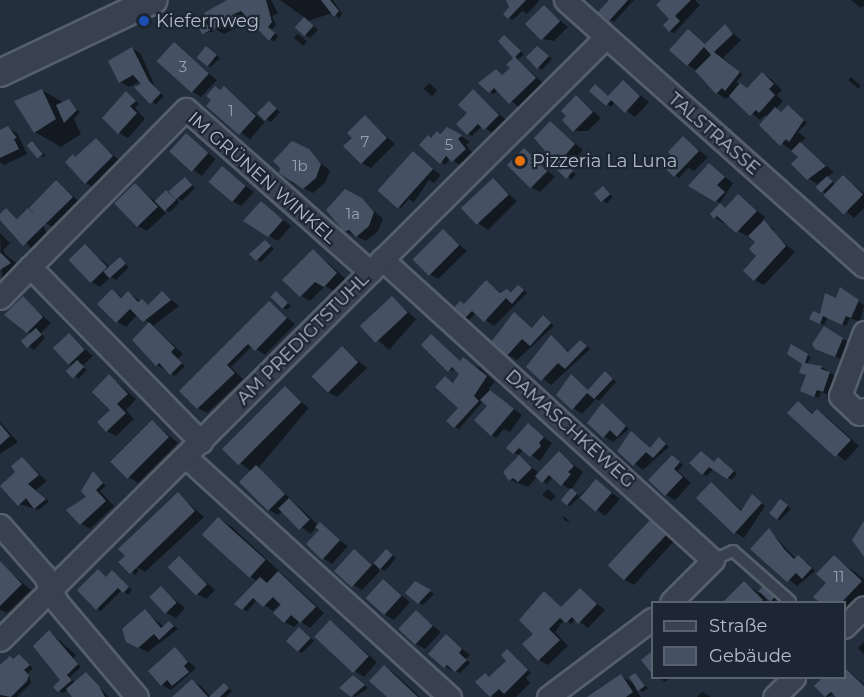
<!DOCTYPE html>
<html>
<head>
<meta charset="utf-8">
<style>
	body { margin:0 }
	#map { position:relative; width:864px; height:697px; overflow:hidden; background:#242f3e; font-family:Montserrat,sans-serif }
	div>[style] { position:absolute }
	.shadow>* { inset:0; background:#0007; transform-origin:0 0 }
	.building>* { inset:0; background:#455162; transform-origin:0 0 }
	.roads { filter:drop-shadow(2px 0 #565f6c) drop-shadow(-2px 0 #565f6c) drop-shadow(0 2px #565f6c) drop-shadow(0 -2px #565f6c) }
	.service>* { height:10px; margin:-5px; padding:0 5px; transform-origin:5px; border-radius:5px; background:#38414e }
	.minor>* { height:21px; margin:-10.5px; padding:0 10.5px; transform-origin:10.5px; border-radius:10.5px; background:#38414e }
	.tertiary>* { height:26px; margin:-13px; padding:0 13px; transform-origin:13px; border-radius:13px; background:#38414e }
	.dots>* { width:16px; height:16px; translate:-50% -50%; box-sizing:border-box; border:3px solid #1d2633; border-radius:50% }
	span { translate:-50% -50%; white-space:nowrap; text-align:center; line-height:1.15; -webkit-text-stroke:4.5px #1d2633; paint-order:stroke }
	.number-label { font-size:15px; color:#98a1af }
	.number-label span { -webkit-text-stroke-width:0 }
	.poi-label { font-size:18px; color:#b4bcc9 }
	.left { translate:0 -50%; text-align:left }
	.street-label { font-size:18px; color:#b4bcc9 }
	.legend { position:absolute; left:651px; top:601px; width:195px; height:78px; box-sizing:border-box; background:#1d2633; border:2px solid #59626f; margin:0; padding:8px 10px; list-style:none; font-size:18px; color:#b4bcc9 }
	.legend li { display:flex; align-items:center; gap:12px; height:30px }
	.legend b { width:30px; border:2px solid #59626f }
</style>
</head>
<body>
<div id="map">
	<div class="shadow">
		<div style="clip-path:polygon(233px 0,271px 0,278px 13px,272px 16px,276px 25px,271px 30px,278px 36px,274px 42px,246px 18px,241px 20px,243px 24px,224px 34px,210px 26px,213px 32px,203px 33px,203px 17px,211px 22px)"></div>
		<div style="clip-path:polygon(280px 0,333px 0,342px 14px,339px 18px,332px 13px,308px 21px,318px 30px,310px 38px,306px 36px,305px 18px)"></div>
		<div style="clip-path:polygon(508px 0,539px 0,539px 1px,527px 14px,522px 11px,513px 20px,509px 18px)"></div>
		<div style="clip-path:polygon(610px 0,634px 0,614px 22px,610px 20px)"></div>
		<div style="clip-path:polygon(664px 0,695px 0,700px 5px,674px 33px,670px 31px,672px 20px)"></div>
		<div style="clip-path:polygon(851px 0,864px 0,864px 5px,861px 8px)"></div>
		<div style="clip-path:polygon(544px 7px,568px 27px,554px 41px,543px 39px)"></div>
		<div style="clip-path:polygon(725px 26px,741px 40px,723px 58px,743px 75px,736px 82px,748px 90px,762px 74px,771px 79px,782px 90px,777px 95px,783px 101px,776px 109px,782px 113px,792px 109px,807px 123px,798px 132px,806px 138px,799px 143px,834px 172px,817px 184px,808px 178px,800px 157px,766px 131px,769px 117px,765px 115px,760px 120px,731px 95px,726px 99px,717px 93px,703px 80px,705px 77px,688px 65px,688px 31px,706px 44px)"></div>
		<div style="clip-path:polygon(297px 34px,307px 41px,303px 46px,294px 38px)"></div>
		<div style="clip-path:polygon(504px 37px,524px 54px,517px 60px,544px 84px,520px 108px,498px 90px,494px 94px,490px 92px,496px 71px,504px 76px,517px 58px)"></div>
		<div style="clip-path:polygon(174px 44px,217px 80px,201px 97px,192px 91px)"></div>
		<div style="clip-path:polygon(132px 48px,141px 54px,155px 87px,164px 96px,155px 105px,141px 81px,129px 87px,120px 82px)"></div>
		<div style="clip-path:polygon(210px 50px,220px 58px,211px 67px,207px 65px)"></div>
		<div style="clip-path:polygon(541px 50px,552px 59px,542px 70px,538px 67px)"></div>
		<div style="left:851px;top:77px;width:13px;height:4px;rotate:42deg"></div>
		<div style="clip-path:polygon(623px 82px,649px 102px,635px 117px,615px 102px,611px 107px,607px 104px)"></div>
		<div style="left:429px;top:83px;width:11px;height:8px;rotate:41deg"></div>
		<div style="left:224px;top:88px;width:53px;height:23px;rotate:40deg"></div>
		<div style="clip-path:polygon(42px 90px,64px 103px,69px 100px,80px 112px,74px 119px,81px 134px,61px 147px,35px 132px)"></div>
		<div style="clip-path:polygon(474px 91px,507px 121px,494px 134px,482px 126px,472px 136px,468px 134px)"></div>
		<div style="clip-path:polygon(127px 92px,139px 104px,135px 108px,145px 119px,128px 138px,119px 133px)"></div>
		<div style="clip-path:polygon(577px 97px,601px 118px,588px 131px,574px 131px)"></div>
		<div style="clip-path:polygon(273px 106px,280px 112px,271px 122px,267px 120px)"></div>
		<div style="clip-path:polygon(365px 117px,395px 144px,371px 168px,362px 163px)"></div>
		<div style="clip-path:polygon(550px 123px,583px 150px,567px 168px,576px 174px,571px 180px,555px 158px)"></div>
		<div style="clip-path:polygon(8px 128px,17px 133px,27px 154px,4px 165px,0 162px,0 132px)"></div>
		<div style="clip-path:polygon(448px 128px,470px 142px,466px 145px,474px 155px,462px 166px,450px 159px,445px 165px,422px 145px)"></div>
		<div style="left:186px;top:135px;width:38px;height:22px;rotate:39deg"></div>
		<div style="clip-path:polygon(683px 138px,708px 157px,694px 171px,688px 168px,679px 178px,675px 175px,674px 160px)"></div>
		<div style="clip-path:polygon(96px 140px,121px 162px,95px 188px,86px 183px)"></div>
		<div style="clip-path:polygon(32px 143px,36px 145px,46px 156px,38px 157px)"></div>
		<div style="clip-path:polygon(524px 150px,555px 177px,540px 192px,531px 187px)"></div>
		<div style="clip-path:polygon(308px 151px,330px 171px,325px 183px,313px 193px,292px 183px,275px 161px)"></div>
		<div style="clip-path:polygon(413px 153px,441px 175px,434px 183px,429px 180px,414px 202px,409px 199px,401px 208px,397px 206px)"></div>
		<div style="clip-path:polygon(709px 165px,733px 183px,720px 203px,690px 186px)"></div>
		<div style="clip-path:polygon(223px 168px,254px 192px,241px 206px,232px 201px)"></div>
		<div style="clip-path:polygon(843px 177px,864px 193px,864px 208px,854px 218px,819px 188px,831px 181px,836px 185px)"></div>
		<div style="clip-path:polygon(185px 179px,195px 188px,182px 201px,176px 197px,179px 203px,170px 212px,162px 208px,166px 213px,147px 231px,138px 226px,135px 185px,156px 202px)"></div>
		<div style="clip-path:polygon(493px 180px,517px 201px,488px 230px,479px 224px)"></div>
		<div style="clip-path:polygon(57px 182px,81px 203px,56px 229px,43px 222px,47px 236px,33px 250px,0 216px,7px 210px,18px 219px,28px 210px,37px 215px)"></div>
		<div style="clip-path:polygon(603px 188px,613px 197px,607px 203px,603px 201px)"></div>
		<div style="clip-path:polygon(738px 195px,765px 217px,762px 221px,774px 229px,771px 232px,795px 252px,764px 285px,754px 280px,758px 256px,756px 241px,715px 218px,720px 205px,726px 209px)"></div>
		<div style="clip-path:polygon(361px 199px,383px 219px,378px 231px,366px 241px,345px 231px)"></div>
		<div style="clip-path:polygon(261px 203px,291px 226px,278px 241px,269px 236px)"></div>
		<div style="clip-path:polygon(443px 231px,467px 251px,438px 279px,429px 274px)"></div>
		<div style="clip-path:polygon(0 233px,10px 243px,3px 250px,6px 255px,19px 265px,2px 278px)"></div>
		<div style="clip-path:polygon(269px 245px,274px 249px,261px 262px,257px 260px)"></div>
		<div style="clip-path:polygon(85px 246px,111px 268px,120px 259px,129px 267px,116px 280px,111px 277px,100px 287px,91px 282px)"></div>
		<div style="clip-path:polygon(314px 251px,346px 279px,334px 291px,325px 286px,310px 301px,301px 296px)"></div>
		<div style="clip-path:polygon(486px 282px,502px 293px,523px 289px,527px 293px,494px 326px,476px 313px,466px 323px,452px 312px,465px 305px)"></div>
		<div style="clip-path:polygon(841px 289px,864px 305px,860px 322px,850px 318px,846px 326px,828px 317px,824px 325px,811px 318px,820px 316px,826px 295px,837px 300px)"></div>
		<div style="clip-path:polygon(113px 291px,123px 298px,128px 293px,149px 306px,162px 293px,179px 306px,153px 326px,183px 354px,178px 359px,185px 366px,175px 376px,157px 365px,150px 324px,138px 314px,126px 327px,116px 321px)"></div>
		<div style="clip-path:polygon(280px 296px,291px 306px,287px 310px,283px 308px)"></div>
		<div style="clip-path:polygon(23px 298px,51px 323px,41px 333px,45px 338px,34px 350px,30px 347px,32px 334px,27px 332px)"></div>
		<div style="left:392px;top:298px;width:32px;height:41px;rotate:41deg"></div>
		<div style="clip-path:polygon(269px 303px,295px 324px,265px 355px,252px 346px,231px 367px,243px 379px,207px 413px,198px 408px,181px 391px)"></div>
		<div style="clip-path:polygon(515px 314px,534px 329px,544px 317px,554px 326px,517px 360px,508px 355px,497px 333px)"></div>
		<div style="clip-path:polygon(825px 328px,852px 344px,845px 361px,817px 349px,817px 336px,821px 337px)"></div>
		<div style="clip-path:polygon(69px 335px,93px 356px,82px 366px,87px 370px,78px 379px,70px 364px)"></div>
		<div style="clip-path:polygon(432px 336px,461px 362px,480px 368px,495px 382px,489px 388px,491px 392px,522px 415px,510px 432px,504px 429px,496px 438px,476px 420px,489px 406px,484px 400px,459px 429px,455px 427px,461px 409px,446px 378px,455px 383px,463px 374px,456px 369px,449px 371px,423px 345px)"></div>
		<div style="clip-path:polygon(551px 337px,570px 352px,584px 344px,590px 349px,551px 385px,528px 366px)"></div>
		<div style="clip-path:polygon(792px 346px,811px 357px,807px 364px,822px 367px,839px 379px,832px 396px,821px 392px,819px 398px,806px 393px,807px 376px,801px 372px,804px 363px)"></div>
		<div style="clip-path:polygon(343px 348px,367px 368px,337px 397px,328px 392px)"></div>
		<div style="clip-path:polygon(609px 375px,616px 382px,599px 401px,596px 399px,582px 414px,573px 408px,571px 376px,590px 391px)"></div>
		<div style="clip-path:polygon(110px 376px,136px 399px,126px 410px,134px 419px,116px 436px,107px 431px,112px 410px)"></div>
		<div style="left:285px;top:388px;width:31px;height:86px;rotate:40deg"></div>
		<div style="clip-path:polygon(799px 403px,814px 414px,817px 410px,826px 416px,859px 446px,845px 461px,789px 413px)"></div>
		<div style="clip-path:polygon(602px 405px,629px 429px,613px 442px,604px 436px)"></div>
		<div style="clip-path:polygon(0 422px,18px 442px,0 454px)"></div>
		<div style="clip-path:polygon(153px 422px,178px 443px,138px 483px,129px 477px)"></div>
		<div style="clip-path:polygon(529px 425px,552px 443px,540px 461px,524px 450px,518px 455px,508px 448px)"></div>
		<div style="clip-path:polygon(632px 433px,655px 454px,660px 439px,669px 447px,643px 470px,619px 451px)"></div>
		<div style="clip-path:polygon(559px 453px,583px 472px,571px 490px,575px 492px,579px 496px,596px 480px,620px 499px,605px 516px,580px 496px,570px 506px,566px 504px,571px 490px,562px 484px,553px 477px,547px 484px,537px 477px,528px 487px,510px 480px,519px 457px,539px 473px)"></div>
		<div style="clip-path:polygon(702px 453px,715px 463px,719px 459px,723px 461px,737px 474px,732px 480px,713px 469px,707px 476px,702px 474px)"></div>
		<div style="clip-path:polygon(22px 458px,47px 481px,36px 490px,49px 501px,39px 510px,19px 504px,18px 472px)"></div>
		<div style="clip-path:polygon(676px 459px,683px 465px,678px 471px,691px 483px,675px 500px,666px 495px)"></div>
		<div style="clip-path:polygon(256px 466px,319px 526px,348px 546px,332px 564px,323px 558px,317px 527px,310px 534px,283px 511px,278px 515px,269px 510px)"></div>
		<div style="clip-path:polygon(93px 473px,106px 486px,100px 491px,114px 506px,90px 529px,81px 523px,91px 483px,87px 479px)"></div>
		<div style="clip-path:polygon(711px 484px,743px 511px,756px 498px,765px 506px,744px 538px,734px 532px)"></div>
		<div style="clip-path:polygon(548px 489px,556px 496px,551px 501px,542px 495px)"></div>
		<div style="clip-path:polygon(178px 494px,204px 517px,145px 572px,135px 566px,139px 571px,135px 575px,120px 562px,125px 558px,131px 561px,120px 549px)"></div>
		<div style="clip-path:polygon(785px 503px,791px 509px,780px 520px,776px 518px)"></div>
		<div style="clip-path:polygon(562px 516px,566px 518px,570px 522px,565px 521px)"></div>
		<div style="clip-path:polygon(219px 519px,232px 527px,324px 613px,310px 628px,300px 621px,294px 627px,284px 622px,281px 603px,273px 611px,257px 600px,247px 611px,243px 609px,257px 582px,204px 535px)"></div>
		<div style="clip-path:polygon(650px 522px,674px 541px,634px 585px,625px 580px)"></div>
		<div style="clip-path:polygon(769px 530px,796px 559px,807px 562px,815px 571px,797px 586px,752px 549px)"></div>
		<div style="clip-path:polygon(355px 551px,373px 565px,387px 551px,396px 558px,385px 571px,376px 566px,380px 571px,362px 590px,353px 585px)"></div>
		<div style="clip-path:polygon(835px 557px,864px 579px,864px 601px,844px 620px,844px 602px,821px 602px,815px 597px,828px 583px)"></div>
		<div style="clip-path:polygon(180px 558px,215px 590px,206px 599px,197px 594px)"></div>
		<div style="clip-path:polygon(0 563px,31px 590px,7px 613px,0 610px)"></div>
		<div style="clip-path:polygon(99px 571px,107px 578px,116px 575px,132px 590px,128px 595px,122px 590px,101px 611px,97px 609px)"></div>
		<div style="clip-path:polygon(384px 581px,410px 602px,394px 620px,385px 615px)"></div>
		<div style="clip-path:polygon(416px 583px,434px 594px,423px 605px,419px 603px)"></div>
		<div style="clip-path:polygon(744px 583px,759px 593px,764px 588px,778px 600px,773px 602px,761px 592px,768px 602px,725px 602px)"></div>
		<div style="clip-path:polygon(161px 588px,185px 608px,176px 618px,167px 613px)"></div>
		<div style="clip-path:polygon(580px 589px,605px 610px,588px 628px,576px 619px,571px 624px,564px 620px,555px 632px,568px 646px,548px 665px,539px 660px,533px 603px,545px 593px,562px 608px)"></div>
		<div style="clip-path:polygon(145px 611px,164px 627px,170px 622px,178px 629px,148px 652px,137px 647px)"></div>
		<div style="clip-path:polygon(416px 612px,441px 632px,425px 649px,416px 644px)"></div>
		<div style="clip-path:polygon(330px 622px,377px 662px,364px 677px,355px 671px)"></div>
		<div style="clip-path:polygon(304px 631px,314px 641px,302px 653px,298px 651px)"></div>
		<div style="clip-path:polygon(50px 632px,76px 655px,73px 659px,81px 667px,70px 677px,75px 683px,86px 673px,109px 697px,73px 697px,68px 690px,63px 693px,59px 691px,62px 680px)"></div>
		<div style="clip-path:polygon(446px 636px,470px 655px,466px 659px,470px 663px,460px 673px,445px 667px)"></div>
		<div style="clip-path:polygon(864px 642px,864px 654px,858px 648px)"></div>
		<div style="clip-path:polygon(175px 649px,196px 668px,171px 690px,162px 685px)"></div>
		<div style="clip-path:polygon(507px 651px,531px 673px,526px 678px,530px 683px,516px 697px,493px 697px,477px 682px,491px 678px,508px 661px)"></div>
		<div style="clip-path:polygon(19px 655px,33px 668px,28px 673px,31px 683px,17px 697px,0 697px,0 667px)"></div>
		<div style="clip-path:polygon(384px 667px,393px 672px,420px 697px,389px 697px)"></div>
		<div style="clip-path:polygon(844px 667px,864px 684px,864px 697px,835px 694px,827px 697px,816px 686px,826px 678px,844px 678px)"></div>
		<div style="clip-path:polygon(635px 675px,648px 688px,643px 692px,634px 687px,641px 697px,589px 697px,621px 676px,635px 684px)"></div>
		<div style="clip-path:polygon(659px 678px,670px 678px,665px 682px)"></div>
		<div style="clip-path:polygon(357px 679px,368px 688px,355px 697px,341px 687px)"></div>
		<div style="clip-path:polygon(192px 681px,201px 686px,211px 697px,174px 697px)"></div>
		<div style="clip-path:polygon(224px 684px,232px 691px,226px 697px,211px 697px)"></div>
		<div style="clip-path:polygon(702px 692px,711px 697px,697px 697px)"></div>
	</div>
	<div class="building">
		<div style="clip-path:polygon(227px 0,266px 0,272px 22px,268px 27px,275px 33px,269px 41px,241px 11px,232px 15px,234px 19px,213px 30px,204px 13px)"></div>
		<div style="clip-path:polygon(321px 0,330px 0,339px 11px,334px 17px)"></div>
		<div style="clip-path:polygon(506px 0,526px 0,508px 19px,503px 14px,509px 7px)"></div>
		<div style="clip-path:polygon(609px 0,628px 0,609px 21px,598px 12px)"></div>
		<div style="clip-path:polygon(661px 0,691px 0,675px 16px,680px 21px,669px 32px,663px 25px,669px 19px,656px 5px)"></div>
		<div style="left:544px;top:5px;width:23px;height:27px;rotate:45deg"></div>
		<div style="left:203px;top:16px;width:16px;height:9px;rotate:63deg"></div>
		<div style="left:304px;top:17px;width:13px;height:14px;rotate:42deg"></div>
		<div style="clip-path:polygon(725px 24px,733px 34px,714px 52px,740px 72px,725px 91px,722px 88px,716px 94px,695px 71px,711px 55px,704px 47px,687px 66px,669px 50px,688px 29px,705px 44px)"></div>
		<div style="clip-path:polygon(504px 35px,521px 51px,515px 57px,536px 78px,509px 104px,494px 88px,489px 93px,478px 83px,496px 69px,502px 75px,510px 68px,506px 65px,513px 58px,498px 41px)"></div>
		<div style="left:174px;top:42px;width:47px;height:26px;rotate:42deg"></div>
		<div style="left:206px;top:46px;width:14px;height:15px;rotate:39deg"></div>
		<div style="clip-path:polygon(537px 46px,549px 56px,537px 69px,526px 57px)"></div>
		<div style="clip-path:polygon(132px 47px,149px 81px,161px 93px,150px 104px,134px 87px,141px 84px,133px 75px,119px 83px,108px 61px)"></div>
		<div style="clip-path:polygon(762px 72px,774px 84px,769px 89px,775px 95px,759px 113px,756px 110px,750px 116px,729px 96px,740px 83px,747px 88px)"></div>
		<div style="clip-path:polygon(623px 80px,640px 96px,625px 113px,611px 100px,606px 106px,589px 91px,595px 84px,608px 96px)"></div>
		<div style="clip-path:polygon(215px 86px,220px 90px,224px 86px,256px 116px,239px 135px,206px 106px,211px 100px,206px 96px)"></div>
		<div style="clip-path:polygon(42px 89px,56px 119px,34px 133px,14px 101px)"></div>
		<div style="clip-path:polygon(473px 89px,499px 115px,484px 130px,478px 124px,467px 135px,456px 124px,467px 113px,458px 105px)"></div>
		<div style="clip-path:polygon(126px 91px,136px 101px,130px 106px,137px 113px,118px 134px,102px 118px)"></div>
		<div style="clip-path:polygon(576px 95px,593px 112px,573px 132px,562px 120px,566px 116px,561px 111px)"></div>
		<div style="clip-path:polygon(69px 99px,77px 110px,64px 123px,56px 105px)"></div>
		<div style="left:269px;top:101px;width:11px;height:17px;rotate:45deg"></div>
		<div style="clip-path:polygon(788px 105px,804px 120px,789px 142px,786px 139px,780px 146px,759px 125px,775px 107px,781px 112px)"></div>
		<div style="clip-path:polygon(365px 115px,387px 138px,361px 164px,343px 146px,352px 138px,347px 133px)"></div>
		<div style="clip-path:polygon(550px 121px,575px 144px,561px 160px,573px 171px,566px 179px,543px 155px,546px 152px,534px 138px)"></div>
		<div style="clip-path:polygon(8px 126px,17px 138px,14px 139px,19px 149px,0 158px,0 130px)"></div>
		<div style="clip-path:polygon(447px 127px,462px 135px,458px 139px,466px 149px,452px 162px,446px 156px,440px 164px,419px 145px,428px 135px,431px 138px,437px 131px,440px 134px)"></div>
		<div style="left:186px;top:133px;width:30px;height:25px;rotate:42deg"></div>
		<div style="clip-path:polygon(683px 136px,699px 151px,674px 177px,665px 168px,674px 158px,668px 152px)"></div>
		<div style="clip-path:polygon(96px 138px,113px 156px,85px 184px,65px 162px,73px 154px,75px 157px)"></div>
		<div style="left:32px;top:141px;width:17px;height:7px;rotate:50deg"></div>
		<div style="clip-path:polygon(292px 141px,309px 149px,321px 164px,316px 178px,303px 189px,279px 173px,280px 168px,273px 161px)"></div>
		<div style="clip-path:polygon(800px 142px,826px 166px,807px 180px,791px 164px,798px 157px,791px 151px)"></div>
		<div style="left:524px;top:148px;width:33px;height:24px;rotate:45deg"></div>
		<div style="left:413px;top:151px;width:27px;height:53px;rotate:42deg"></div>
		<div style="clip-path:polygon(709px 163px,725px 177px,717px 185px,725px 192px,715px 202px,688px 186px)"></div>
		<div style="left:222px;top:166px;width:31px;height:21px;rotate:40deg"></div>
		<div style="left:843px;top:175px;width:28px;height:28px;rotate:44deg"></div>
		<div style="left:827px;top:176px;width:8px;height:16px;rotate:45deg"></div>
		<div style="left:185px;top:177px;width:11px;height:22px;rotate:49deg"></div>
		<div style="left:493px;top:178px;width:23px;height:44px;rotate:47deg"></div>
		<div style="clip-path:polygon(56px 180px,73px 197px,23px 246px,0 220px,0 214px,6px 208px,17px 219px,28px 208px,35px 215px,29px 208px)"></div>
		<div style="left:135px;top:183px;width:33px;height:29px;rotate:46deg"></div>
		<div style="left:603px;top:186px;width:11px;height:12px;rotate:49deg"></div>
		<div style="clip-path:polygon(345px 189px,362px 198px,374px 212px,369px 226px,356px 237px,349px 230px,344px 232px,326px 210px)"></div>
		<div style="left:166px;top:190px;width:14px;height:16px;rotate:45deg"></div>
		<div style="clip-path:polygon(738px 194px,757px 211px,736px 233px,717px 216px,714px 219px,710px 214px,720px 203px,725px 208px)"></div>
		<div style="clip-path:polygon(261px 201px,283px 220px,268px 237px,243px 221px)"></div>
		<div style="clip-path:polygon(764px 220px,786px 246px,754px 281px,743px 271px,756px 256px,749px 249px,755px 242px,748px 236px)"></div>
		<div style="left:443px;top:229px;width:23px;height:43px;rotate:45deg"></div>
		<div style="clip-path:polygon(265px 240px,271px 246px,256px 261px,249px 254px)"></div>
		<div style="left:85px;top:244px;width:32px;height:23px;rotate:46deg"></div>
		<div style="clip-path:polygon(313px 249px,337px 273px,324px 287px,315px 282px,300px 297px,282px 280px)"></div>
		<div style="clip-path:polygon(1px 253px,11px 263px,0 270px,0 254px)"></div>
		<div style="left:120px;top:257px;width:9px;height:22px;rotate:49deg"></div>
		<div style="clip-path:polygon(486px 280px,500px 293px,507px 289px,511px 292px,518px 285px,524px 290px,512px 304px,506px 298px,484px 322px,472px 311px,461px 322px,450px 312px,460px 301px,464px 304px)"></div>
		<div style="clip-path:polygon(840px 287px,859px 300px,851px 318px,846px 316px,842px 325px,823px 316px,820px 324px,809px 319px,813px 311px,820px 314px,825px 293px,836px 298px)"></div>
		<div style="clip-path:polygon(112px 289px,121px 298px,128px 291px,138px 302px,142px 299px,148px 305px,162px 291px,171px 300px,143px 322px,130px 309px,116px 323px,97px 304px)"></div>
		<div style="left:276px;top:291px;width:17px;height:8px;rotate:45deg"></div>
		<div style="clip-path:polygon(23px 296px,43px 317px,27px 333px,4px 315px)"></div>
		<div style="left:392px;top:296px;width:23px;height:44px;rotate:47deg"></div>
		<div style="clip-path:polygon(269px 301px,287px 318px,255px 351px,248px 344px,227px 365px,235px 373px,197px 409px,179px 391px)"></div>
		<div style="clip-path:polygon(514px 312px,532px 328px,543px 315px,551px 323px,530px 346px,522px 339px,507px 356px,491px 342px)"></div>
		<div style="clip-path:polygon(149px 322px,175px 348px,171px 352px,182px 363px,170px 375px,159px 363px,156px 366px,132px 340px)"></div>
		<div style="clip-path:polygon(824px 326px,843px 338px,835px 357px,815px 349px,812px 344px)"></div>
		<div style="left:36px;top:328px;width:9px;height:20px;rotate:49deg"></div>
		<div style="left:69px;top:333px;width:23px;height:22px;rotate:47deg"></div>
		<div style="clip-path:polygon(431px 334px,460px 361px,463px 357px,487px 376px,474px 396px,479px 401px,454px 428px,446px 421px,458px 408px,435px 387px,445px 376px,453px 383px,459px 374px,452px 367px,448px 372px,421px 345px)"></div>
		<div style="clip-path:polygon(551px 335px,568px 352px,580px 340px,587px 346px,565px 369px,558px 363px,541px 381px,526px 367px)"></div>
		<div style="clip-path:polygon(791px 344px,808px 354px,805px 363px,822px 366px,821px 369px,830px 372px,823px 392px,817px 390px,814px 397px,800px 391px,806px 375px,799px 373px,802px 364px,787px 354px)"></div>
		<div style="left:342px;top:346px;width:23px;height:43px;rotate:45deg"></div>
		<div style="left:77px;top:360px;width:10px;height:16px;rotate:45deg"></div>
		<div style="clip-path:polygon(605px 371px,613px 379px,594px 399px,587px 393px,572px 410px,556px 395px,571px 374px,588px 390px)"></div>
		<div style="clip-path:polygon(109px 374px,128px 394px,117px 404px,126px 413px,106px 432px,97px 422px,110px 410px,92px 392px)"></div>
		<div style="left:285px;top:386px;width:23px;height:89px;rotate:45deg"></div>
		<div style="clip-path:polygon(490px 390px,514px 409px,491px 436px,474px 420px,487px 406px,480px 400px)"></div>
		<div style="clip-path:polygon(798px 401px,812px 414px,817px 409px,851px 440px,835px 457px,787px 413px)"></div>
		<div style="clip-path:polygon(602px 403px,626px 426px,617px 437px,610px 430px,603px 438px,587px 423px)"></div>
		<div style="left:152px;top:420px;width:24px;height:59px;rotate:45deg"></div>
		<div style="clip-path:polygon(528px 423px,544px 437px,539px 443px,541px 446px,530px 457px,519px 448px,513px 454px,506px 448px)"></div>
		<div style="clip-path:polygon(0 424px,10px 436px,0 445px)"></div>
		<div style="clip-path:polygon(631px 431px,650px 448px,659px 437px,666px 444px,653px 458px,646px 452px,633px 466px,617px 451px)"></div>
		<div style="clip-path:polygon(559px 451px,574px 466px,568px 472px,571px 474px,561px 486px,549px 475px,542px 483px,535px 476px)"></div>
		<div style="clip-path:polygon(701px 451px,714px 462px,718px 457px,734px 471px,727px 479px,709px 467px,702px 475px,689px 463px)"></div>
		<div style="clip-path:polygon(519px 455px,532px 468px,518px 482px,513px 478px,509px 481px,503px 472px)"></div>
		<div style="clip-path:polygon(672px 455px,680px 462px,674px 469px,683px 477px,665px 496px,648px 480px)"></div>
		<div style="clip-path:polygon(22px 457px,39px 475px,28px 484px,46px 499px,34px 509px,26px 498px,18px 506px,0 486px,15px 472px,11px 466px)"></div>
		<div style="left:256px;top:465px;width:41px;height:24px;rotate:45deg"></div>
		<div style="clip-path:polygon(93px 471px,103px 483px,96px 490px,106px 501px,80px 525px,66px 510px,86px 497px,81px 491px)"></div>
		<div style="left:596px;top:479px;width:21px;height:25px;rotate:41deg"></div>
		<div style="clip-path:polygon(711px 482px,741px 511px,752px 494px,762px 503px,734px 534px,696px 498px)"></div>
		<div style="left:571px;top:488px;width:8px;height:16px;rotate:40deg"></div>
		<div style="clip-path:polygon(178px 492px,195px 511px,130px 574px,118px 562px,125px 556px,118px 549px)"></div>
		<div style="left:289px;top:498px;width:30px;height:15px;rotate:46deg"></div>
		<div style="left:780px;top:499px;width:10px;height:18px;rotate:37deg"></div>
		<div style="left:218px;top:517px;width:64px;height:24px;rotate:42deg"></div>
		<div style="left:650px;top:520px;width:22px;height:62px;rotate:43deg"></div>
		<div style="clip-path:polygon(864px 521px,864px 557px,852px 540px)"></div>
		<div style="clip-path:polygon(320px 522px,340px 540px,322px 560px,306px 544px,319px 530px,315px 527px)"></div>
		<div style="clip-path:polygon(769px 528px,784px 549px,794px 559px,798px 555px,812px 568px,802px 579px,796px 573px,787px 582px,750px 549px)"></div>
		<div style="left:354px;top:549px;width:24px;height:30px;rotate:42deg"></div>
		<div style="left:386px;top:549px;width:9px;height:19px;rotate:41deg"></div>
		<div style="clip-path:polygon(834px 555px,862px 581px,842px 602px,819px 602px,813px 597px,826px 583px,816px 574px)"></div>
		<div style="left:179px;top:556px;width:40px;height:16px;rotate:45deg"></div>
		<div style="clip-path:polygon(0 561px,22px 584px,0 606px)"></div>
		<div style="clip-path:polygon(98px 569px,106px 577px,112px 570px,129px 587px,123px 593px,118px 588px,96px 610px,77px 590px)"></div>
		<div style="clip-path:polygon(278px 571px,316px 607px,300px 623px,291px 615px,284px 623px,273px 613px,281px 605px,273px 597px,263px 607px,253px 598px,242px 610px,234px 604px,260px 577px,267px 583px)"></div>
		<div style="left:383px;top:579px;width:25px;height:26px;rotate:42deg"></div>
		<div style="clip-path:polygon(415px 581px,431px 590px,418px 604px,405px 593px)"></div>
		<div style="clip-path:polygon(744px 581px,763px 600px,761px 602px,723px 602px)"></div>
		<div style="left:161px;top:586px;width:23px;height:16px;rotate:47deg"></div>
		<div style="left:763px;top:586px;width:16px;height:7px;rotate:40deg"></div>
		<div style="clip-path:polygon(580px 588px,597px 604px,578px 624px,572px 617px,566px 623px,560px 618px,549px 629px,560px 640px,538px 661px,522px 644px,533px 634px,519px 620px,544px 591px,561px 607px)"></div>
		<div style="clip-path:polygon(145px 609px,161px 628px,169px 621px,174px 626px,159px 640px,154px 634px,138px 648px,126px 642px,122px 629px)"></div>
		<div style="left:416px;top:610px;width:23px;height:26px;rotate:43deg"></div>
		<div style="left:330px;top:620px;width:53px;height:23px;rotate:43deg"></div>
		<div style="left:299px;top:627px;width:16px;height:19px;rotate:43deg"></div>
		<div style="clip-path:polygon(49px 630px,78px 664px,67px 675px,72px 680px,58px 692px,53px 687px,60px 680px,33px 646px)"></div>
		<div style="clip-path:polygon(446px 634px,462px 649px,459px 653px,467px 660px,455px 672px,447px 665px,444px 668px,428px 654px)"></div>
		<div style="clip-path:polygon(175px 647px,188px 662px,184px 666px,189px 672px,172px 686px,167px 680px,161px 686px,148px 671px)"></div>
		<div style="clip-path:polygon(507px 649px,528px 670px,504px 694px,499px 689px,490px 697px,475px 682px,485px 673px,489px 677px,506px 661px,501px 655px)"></div>
		<div style="clip-path:polygon(652px 651px,652px 674px,641px 660px)"></div>
		<div style="clip-path:polygon(19px 654px,30px 665px,24px 670px,29px 675px,27px 681px,11px 697px,0 695px,0 665px,10px 656px,13px 659px)"></div>
		<div style="clip-path:polygon(384px 665px,404px 684px,418px 697px,387px 697px,369px 681px)"></div>
		<div style="clip-path:polygon(844px 667px,864px 686px,864px 697px,836px 697px,831px 692px,825px 697px,814px 686px,822px 678px,844px 678px)"></div>
		<div style="clip-path:polygon(86px 672px,99px 686px,105px 697px,72px 697px,66px 689px)"></div>
		<div style="clip-path:polygon(635px 673px,645px 686px,638px 691px,629px 677px)"></div>
		<div style="clip-path:polygon(621px 674px,633px 692px,626px 697px,587px 697px)"></div>
		<div style="clip-path:polygon(353px 675px,365px 685px,351px 697px,339px 688px)"></div>
		<div style="clip-path:polygon(192px 679px,208px 697px,172px 697px)"></div>
		<div style="clip-path:polygon(224px 683px,229px 688px,220px 697px,209px 697px)"></div>
	</div>
	<div class="roads">
		<div class="service">
			<div style="left:713px;top:560px;width:22px;rotate:-24deg"></div>
			<div style="left:733px;top:551px;width:76px;rotate:41.3deg"></div>
		</div>
		<div class="minor">
			<div style="left:565px;top:0;width:400px;rotate:41.7deg"></div>
			<div style="left:382px;top:259px;width:447px;rotate:42.3deg"></div>
			<div style="left:713px;top:560px;width:59px;rotate:135deg"></div>
			<div style="left:0;top:298px;width:43px;rotate:-45.9deg"></div>
			<div style="left:864px;top:332px;width:68px;rotate:110.6deg"></div>
			<div style="left:840px;top:396px;width:26px;rotate:43deg"></div>
			<div style="left:859px;top:414px;width:7px;rotate:-45deg"></div>
			<div style="left:201px;top:442px;width:245px;rotate:-134.3deg"></div>
			<div style="left:30px;top:267px;width:222px;rotate:-45.4deg"></div>
			<div style="left:186px;top:109px;width:246px;rotate:41.5deg"></div>
			<div style="left:186px;top:457px;width:357px;rotate:42.3deg"></div>
			<div style="left:0;top:525px;width:67px;rotate:48.7deg"></div>
			<div style="left:44px;top:575px;width:30px;rotate:64deg"></div>
			<div style="left:57px;top:602px;width:124px;rotate:49.9deg"></div>
			<div style="left:844px;top:627px;width:28px;rotate:-45deg"></div>
			<div style="left:0;top:640px;width:853px;rotate:-44.86deg"></div>
			<div style="left:548px;top:697px;width:130px;rotate:-36.9deg"></div>
			<div style="left:774px;top:697px;width:28px;rotate:-44deg"></div>
		</div>
		<div class="tertiary">
			<div style="left:0;top:73px;width:170px;rotate:-25.4deg"></div>
		</div>
	</div>
	<div class="dots">
		<div style="left:144px;top:21px;background:#1a4fb4"></div>
		<div style="left:520px;top:161px;background:#e8710a"></div>
	</div>
	<div class="number-label">
		<span style="left:183px;top:67px">3</span>
		<span style="left:231px;top:111px">1</span>
		<span style="left:365px;top:142px">7</span>
		<span style="left:449px;top:145px">5</span>
		<span style="left:300px;top:166px">1b</span>
		<span style="left:353px;top:214px">1a</span>
		<span style="left:839px;top:577px">11</span>
	</div>
	<div class="poi-label">
		<span class="left" style="left:156px;top:21px">Kiefernweg</span>
		<span class="left" style="left:532px;top:161px">Pizzeria La Luna</span>
	</div>
	<div class="street-label">
		<span style="left:714px;top:134px;rotate:41deg">TALSTRASSE</span>
		<span style="left:262px;top:178px;rotate:41deg">IM GRÜNEN WINKEL</span>
		<span style="left:303px;top:339px;rotate:-45deg">AM PREDIGTSTUHL</span>
		<span style="left:570px;top:429px;rotate:42deg">DAMASCHKEWEG</span>
	</div>
	<ul class="legend">
	<li><b style="height:8px;background:#38414e"></b>Straße</li>
	<li><b style="height:16px;background:#455162"></b>Gebäude</li>
	</ul>
</div>
</body>
</html>
